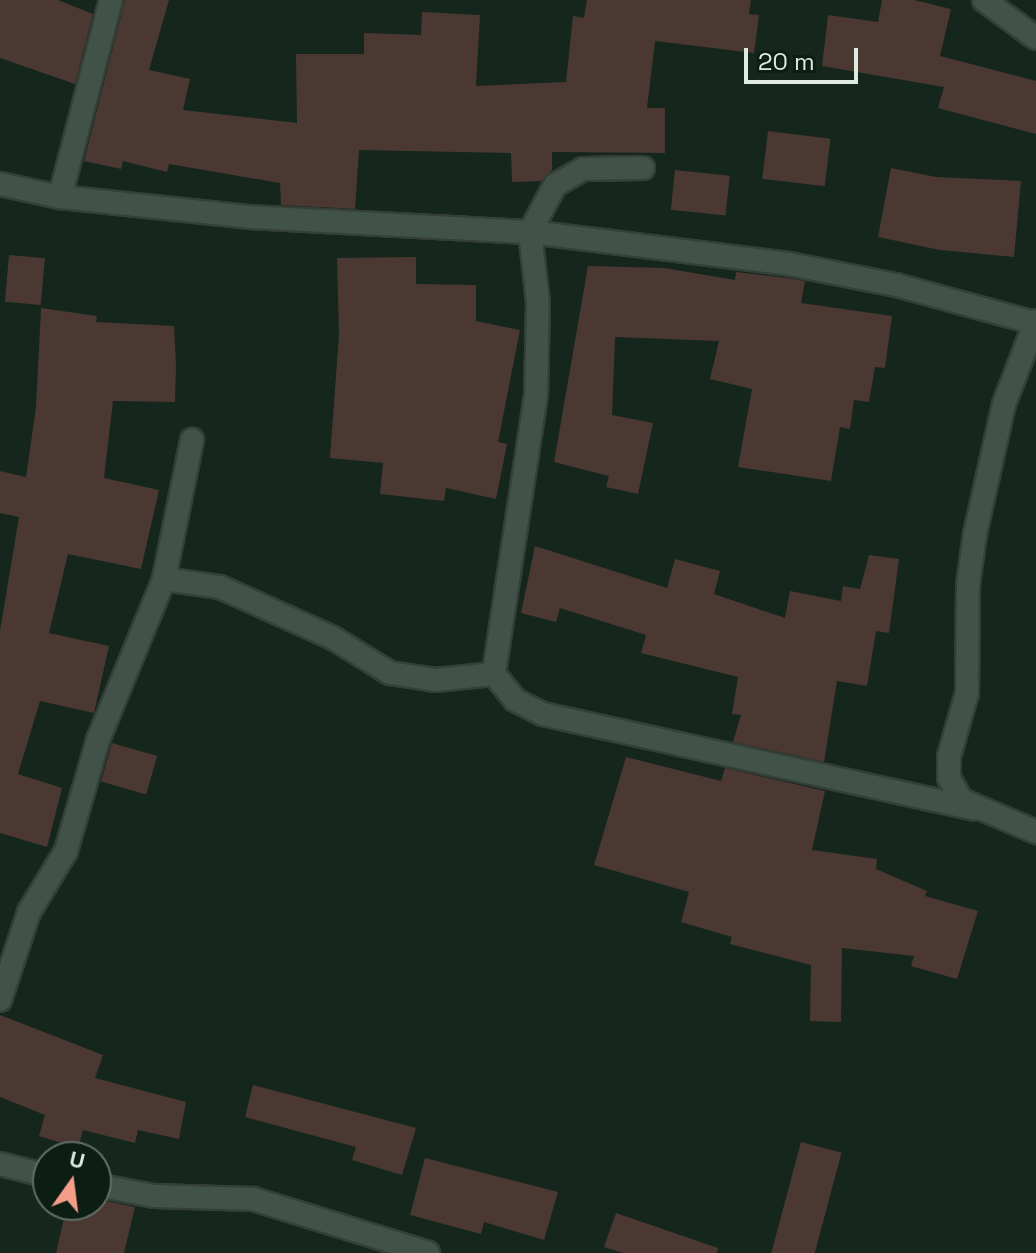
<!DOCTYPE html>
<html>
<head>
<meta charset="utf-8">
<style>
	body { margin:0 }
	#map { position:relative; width:1036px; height:1253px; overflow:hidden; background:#15261d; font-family:"Space Grotesk",sans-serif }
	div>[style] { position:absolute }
	.building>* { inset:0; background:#4b3833; transform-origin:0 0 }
	.roads { filter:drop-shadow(2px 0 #333f37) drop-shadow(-2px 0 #333f37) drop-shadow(0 2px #333f37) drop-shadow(0 -2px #333f37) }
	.service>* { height:22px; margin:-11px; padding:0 11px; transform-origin:11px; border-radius:11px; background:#415349 }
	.minor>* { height:22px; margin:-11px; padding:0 11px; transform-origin:11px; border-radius:11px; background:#415349 }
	span { translate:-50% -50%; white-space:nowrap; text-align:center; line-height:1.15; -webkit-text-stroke:8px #0c1d14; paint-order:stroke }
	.north { position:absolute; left:32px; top:1141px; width:80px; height:80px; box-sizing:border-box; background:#0c1d14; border:2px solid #606f67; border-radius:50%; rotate:14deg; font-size:22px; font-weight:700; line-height:32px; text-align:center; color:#dfeae3 }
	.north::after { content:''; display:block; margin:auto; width:28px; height:36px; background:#f49e89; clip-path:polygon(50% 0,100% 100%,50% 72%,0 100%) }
	.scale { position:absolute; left:744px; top:48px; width:114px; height:36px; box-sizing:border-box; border:4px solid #dfeae3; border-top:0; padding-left:10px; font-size:24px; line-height:28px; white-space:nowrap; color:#dfeae3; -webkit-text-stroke:6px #0c1d14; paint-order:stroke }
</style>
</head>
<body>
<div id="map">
	<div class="building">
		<div style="clip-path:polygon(0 0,58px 0,93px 14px,75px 84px,0 58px)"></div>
		<div style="clip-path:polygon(125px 0,169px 0,149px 70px,190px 79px,183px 110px,297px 123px,296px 54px,364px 54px,364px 33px,421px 35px,422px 12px,480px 15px,476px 86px,566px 82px,573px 16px,584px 18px,587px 0,751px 0,749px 14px,759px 15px,754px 53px,655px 41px,647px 108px,665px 108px,665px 153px,552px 152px,552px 170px,541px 181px,512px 182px,511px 153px,359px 150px,355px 209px,281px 205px,280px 183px,169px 164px,167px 172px,123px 161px,121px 169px,84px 161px)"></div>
		<div style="clip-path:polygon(882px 0,914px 0,951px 9px,940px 56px,1036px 81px,1036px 134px,938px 108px,944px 87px,822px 66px,828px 15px,878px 22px)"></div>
		<div style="left:768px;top:131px;width:63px;height:48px;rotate:7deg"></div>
		<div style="clip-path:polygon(891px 168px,936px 177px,1021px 181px,1014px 257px,940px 250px,878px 237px)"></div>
		<div style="left:675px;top:170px;width:55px;height:40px;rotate:6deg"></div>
		<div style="left:9px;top:255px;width:36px;height:47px;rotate:5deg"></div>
		<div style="clip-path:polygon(416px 257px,416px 284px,476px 285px,476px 321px,520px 330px,498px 442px,507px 444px,496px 499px,446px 488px,444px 501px,380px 494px,383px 463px,330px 458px,339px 335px,337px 258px)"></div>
		<div style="clip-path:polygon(588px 266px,664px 268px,735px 280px,736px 272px,787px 278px,805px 281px,801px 303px,892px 316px,885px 368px,875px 367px,869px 402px,854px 400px,850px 429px,840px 427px,831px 481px,738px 467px,752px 389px,710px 379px,719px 341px,615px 337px,612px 415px,653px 423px,638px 494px,606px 487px,609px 476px,554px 462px)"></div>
		<div style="clip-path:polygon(41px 308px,97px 316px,96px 322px,174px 326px,176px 366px,175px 402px,113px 401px,104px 478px,159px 490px,141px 569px,68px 554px,49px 633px,109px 646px,94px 713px,40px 701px,18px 774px,62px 788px,47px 847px,0 833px,0 631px,19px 517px,0 513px,0 471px,26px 477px,36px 407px)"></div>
		<div style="clip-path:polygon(535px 546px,667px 588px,675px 559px,720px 571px,714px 594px,785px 618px,790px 591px,841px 601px,843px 586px,860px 589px,869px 555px,899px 559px,889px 633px,876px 631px,867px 686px,837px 681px,824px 762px,733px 742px,741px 715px,732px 714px,738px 677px,641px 653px,646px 635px,560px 608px,556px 622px,521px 613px)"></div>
		<div style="left:112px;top:743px;width:47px;height:40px;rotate:16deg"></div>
		<div style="clip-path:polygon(626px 757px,721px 781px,725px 768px,825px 791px,812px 850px,877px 859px,876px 869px,927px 891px,925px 896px,978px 911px,957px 979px,911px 966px,914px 956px,842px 948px,841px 1022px,810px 1021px,811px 965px,730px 944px,732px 937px,681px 922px,689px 892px,594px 865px)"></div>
		<div style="clip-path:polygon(0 1015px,103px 1055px,95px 1078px,186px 1102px,179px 1139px,138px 1130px,135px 1143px,83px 1130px,78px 1148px,39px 1136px,45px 1115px,0 1097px)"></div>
		<div style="clip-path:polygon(253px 1085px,416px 1128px,402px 1175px,352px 1160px,356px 1147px,245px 1117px)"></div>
		<div style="left:801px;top:1142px;width:42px;height:115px;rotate:15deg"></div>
		<div style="clip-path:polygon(425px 1158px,558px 1192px,544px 1240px,484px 1222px,481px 1234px,410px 1215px)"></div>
		<div style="clip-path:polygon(96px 1199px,135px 1207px,124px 1253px,56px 1253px,67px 1205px,96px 1205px)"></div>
		<div style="clip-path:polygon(616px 1213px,718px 1248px,717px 1253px,623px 1253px,604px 1247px)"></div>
	</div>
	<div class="roads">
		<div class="service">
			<div style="left:164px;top:579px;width:57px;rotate:8.1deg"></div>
			<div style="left:220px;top:587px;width:124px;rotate:24.3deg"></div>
			<div style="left:333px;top:638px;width:67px;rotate:31.6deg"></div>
			<div style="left:390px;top:673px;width:47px;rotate:8.7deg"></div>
			<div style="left:436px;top:680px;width:58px;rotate:-5.9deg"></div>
			<div style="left:0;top:1000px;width:93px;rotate:-71.8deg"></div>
			<div style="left:29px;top:912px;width:71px;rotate:-58.8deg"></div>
			<div style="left:66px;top:851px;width:116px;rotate:-73.9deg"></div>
			<div style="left:98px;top:740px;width:174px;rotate:-67.7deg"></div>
			<div style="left:164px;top:579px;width:142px;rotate:-78.6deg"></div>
		</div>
		<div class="minor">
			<div style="left:984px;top:0;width:64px;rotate:36.2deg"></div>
			<div style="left:643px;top:168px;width:60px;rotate:179deg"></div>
			<div style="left:583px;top:169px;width:32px;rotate:150deg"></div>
			<div style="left:555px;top:185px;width:53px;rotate:118deg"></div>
			<div style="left:530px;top:232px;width:70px;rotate:83.5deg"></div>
			<div style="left:538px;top:302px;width:93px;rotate:91.2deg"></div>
			<div style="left:536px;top:395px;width:282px;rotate:98.6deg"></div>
			<div style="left:494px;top:674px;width:33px;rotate:51deg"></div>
			<div style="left:515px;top:700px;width:31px;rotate:27deg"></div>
			<div style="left:543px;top:714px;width:441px;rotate:12.4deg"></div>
			<div style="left:0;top:184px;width:61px;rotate:12.2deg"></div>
			<div style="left:60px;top:197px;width:192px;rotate:6deg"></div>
			<div style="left:251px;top:217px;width:279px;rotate:3.1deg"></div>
			<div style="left:530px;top:232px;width:261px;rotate:7deg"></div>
			<div style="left:789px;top:264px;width:109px;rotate:11.1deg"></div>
			<div style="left:896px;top:285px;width:144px;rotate:15.3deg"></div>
			<div style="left:60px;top:197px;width:203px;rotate:-75.5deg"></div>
			<div style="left:1036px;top:321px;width:89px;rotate:111.1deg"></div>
			<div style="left:1004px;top:404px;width:133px;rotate:102.6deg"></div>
			<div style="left:975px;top:534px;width:51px;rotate:97.8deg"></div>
			<div style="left:968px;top:585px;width:108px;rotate:90.5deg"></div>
			<div style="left:967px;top:693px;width:66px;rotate:105.9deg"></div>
			<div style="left:949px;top:756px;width:22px;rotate:90deg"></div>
			<div style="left:949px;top:778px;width:25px;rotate:61deg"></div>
			<div style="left:961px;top:800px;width:82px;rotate:23.1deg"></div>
			<div style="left:0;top:1164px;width:49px;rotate:14deg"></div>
			<div style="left:96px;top:1185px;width:59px;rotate:10.7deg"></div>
			<div style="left:154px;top:1196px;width:99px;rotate:1.7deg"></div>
			<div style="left:253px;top:1199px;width:183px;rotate:17.1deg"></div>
		</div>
	</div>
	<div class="north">U</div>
	<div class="scale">20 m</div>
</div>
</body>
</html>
